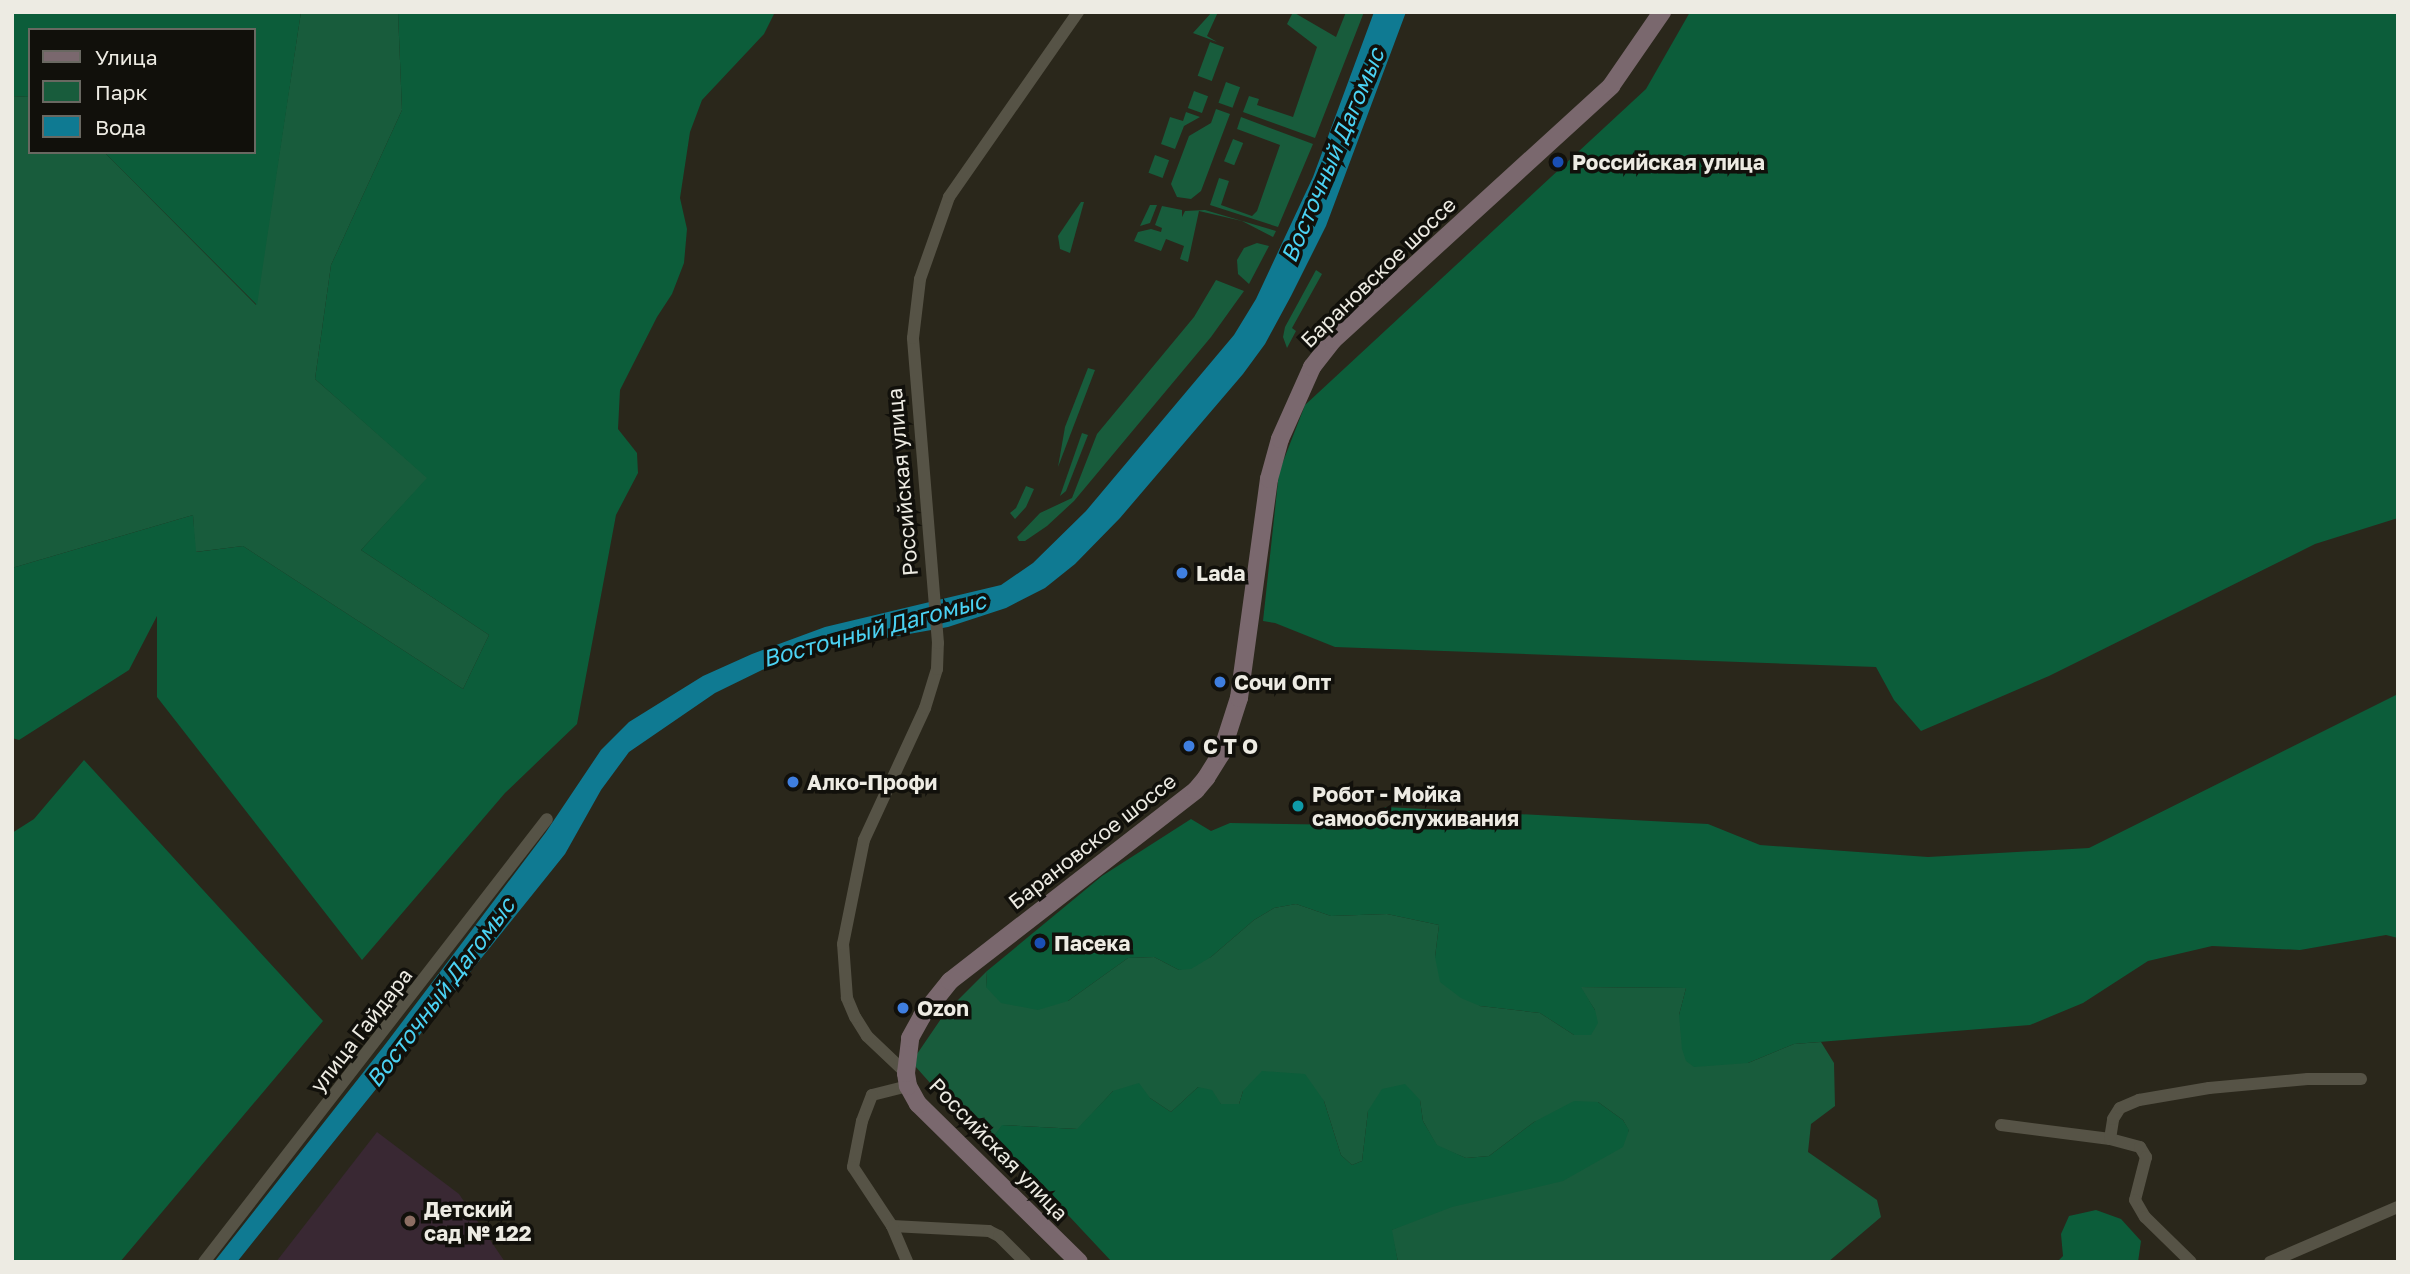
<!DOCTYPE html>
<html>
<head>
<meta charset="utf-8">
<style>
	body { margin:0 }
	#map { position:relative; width:2410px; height:1274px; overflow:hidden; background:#2a271b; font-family:"Golos Text",sans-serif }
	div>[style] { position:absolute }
	.education>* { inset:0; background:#392833 }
	.green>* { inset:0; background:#185c3c; transform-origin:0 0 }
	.forest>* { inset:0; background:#0c5d3a }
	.water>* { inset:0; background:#0f7a92 }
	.street>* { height:12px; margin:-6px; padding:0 6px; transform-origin:6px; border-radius:6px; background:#565346 }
	.secondary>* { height:18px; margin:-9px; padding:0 9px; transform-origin:9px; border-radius:9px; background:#7a686e }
	.dots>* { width:19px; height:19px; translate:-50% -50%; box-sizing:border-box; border:4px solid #11100b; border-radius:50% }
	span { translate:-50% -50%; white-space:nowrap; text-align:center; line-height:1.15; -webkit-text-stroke:7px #11100b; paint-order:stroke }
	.poi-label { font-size:21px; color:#edebe3; font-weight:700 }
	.left { translate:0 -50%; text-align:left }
	.street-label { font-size:21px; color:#edebe3 }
	.water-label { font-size:23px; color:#4bd2f3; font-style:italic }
	.frame { position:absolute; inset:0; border:14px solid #edebe3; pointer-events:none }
	.legend { position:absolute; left:28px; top:28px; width:228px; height:126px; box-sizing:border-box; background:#11100b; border:2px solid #696861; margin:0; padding:9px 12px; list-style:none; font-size:21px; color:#edebe3 }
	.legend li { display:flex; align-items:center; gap:14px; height:35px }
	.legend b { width:35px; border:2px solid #696861 }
</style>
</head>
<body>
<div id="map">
	<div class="education">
		<div style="clip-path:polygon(377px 1132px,459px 1194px,505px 1262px,276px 1262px)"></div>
	</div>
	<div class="green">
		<div style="clip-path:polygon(301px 12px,398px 12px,402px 110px,331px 265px,315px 379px,428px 478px,361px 550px,489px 635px,463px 689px,243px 546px,195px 552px,193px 515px,12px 568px,12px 96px,30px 97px,30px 152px,104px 152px,256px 305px)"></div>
		<div style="clip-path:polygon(1212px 12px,1218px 12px,1207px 36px,1217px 42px,1193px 33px)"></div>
		<div style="clip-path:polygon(1293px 12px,1336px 37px,1346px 12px,1364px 12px,1315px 138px,1243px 112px,1249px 96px,1259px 99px,1257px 105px,1293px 117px,1317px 47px,1287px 24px)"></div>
		<div style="left:1210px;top:42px;width:15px;height:36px;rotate:20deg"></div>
		<div style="left:1226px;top:82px;width:15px;height:22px;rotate:20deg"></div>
		<div style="left:1194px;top:91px;width:15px;height:18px;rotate:20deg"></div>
		<div style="clip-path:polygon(1216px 109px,1230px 114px,1201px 191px,1191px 199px,1177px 197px,1171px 184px,1189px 136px,1211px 123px)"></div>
		<div style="clip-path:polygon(1186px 112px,1200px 117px,1184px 126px,1175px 149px,1161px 144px,1170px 117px,1183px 121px)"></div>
		<div style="clip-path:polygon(1241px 117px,1313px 144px,1278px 227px,1210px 205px,1219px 178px,1229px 181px,1221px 205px,1252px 216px,1257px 211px,1280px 145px,1237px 129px)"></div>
		<div style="left:1233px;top:139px;width:11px;height:24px;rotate:22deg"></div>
		<div style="left:1155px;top:155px;width:15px;height:19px;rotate:20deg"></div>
		<div style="clip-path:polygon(1081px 202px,1084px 202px,1070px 253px,1060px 249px,1058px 236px)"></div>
		<div style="clip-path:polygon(1150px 205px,1157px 205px,1150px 223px,1140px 226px)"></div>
		<div style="clip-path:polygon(1162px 206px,1182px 210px,1182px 217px,1185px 211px,1205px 210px,1276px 231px,1273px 237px,1242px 221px,1199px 211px,1188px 262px,1180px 259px,1184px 246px,1166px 239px,1161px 251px,1134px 241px,1138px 232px,1151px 229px,1161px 232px,1162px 228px,1155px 225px)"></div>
		<div style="clip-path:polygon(1257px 243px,1269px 246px,1249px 284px,1238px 274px,1237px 260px,1244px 248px)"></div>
		<div style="clip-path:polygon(1316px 270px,1322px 274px,1292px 328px,1296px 331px,1287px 348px,1283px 337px,1285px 327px)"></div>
		<div style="clip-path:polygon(1216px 280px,1244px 291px,1211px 337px,1074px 501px,1047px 526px,1025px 541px,1019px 541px,1017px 537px,1040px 513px,1072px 498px,1097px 434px,1194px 317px)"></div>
		<div style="clip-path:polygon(1088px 368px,1095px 370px,1058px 467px,1065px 427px)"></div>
		<div style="clip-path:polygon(1082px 433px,1088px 435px,1066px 491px,1060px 496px)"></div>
		<div style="clip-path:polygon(1026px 486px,1034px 489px,1026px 507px,1015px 519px,1010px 513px,1016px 508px)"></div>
		<div style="clip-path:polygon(1296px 904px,1331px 916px,1387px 914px,1439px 925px,1435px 957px,1480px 1006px,1540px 1013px,1574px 1035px,1595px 1010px,1580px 987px,1686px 988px,1679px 1015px,1748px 1063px,1794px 1044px,1821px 1042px,1834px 1063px,1835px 1106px,1811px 1124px,1808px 1152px,1877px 1200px,1881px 1217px,1828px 1262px,1398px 1262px,1391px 1230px,1629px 1131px,1623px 1120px,1598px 1102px,1534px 1122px,1489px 1156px,1466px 1158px,1437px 1146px,1423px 1121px,1420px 1100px,1368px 1111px,1362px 1161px,1352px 1165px,1341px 1155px,1324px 1101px,1243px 1091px,1239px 1104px,1221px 1104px,1198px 1087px,1171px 1112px,1150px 1098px,1113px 1091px,1078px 1129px,1003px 1125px,994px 1136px,939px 1093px,915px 1066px,917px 1054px,945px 1013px,987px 971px,986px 987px,1068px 1001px,1128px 958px,1154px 957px,1179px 970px,1211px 957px,1254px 920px,1274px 908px)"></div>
	</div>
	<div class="forest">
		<div style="clip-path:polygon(12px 12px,301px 12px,257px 305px,104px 152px,254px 152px,254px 30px,30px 30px,30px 97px,12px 96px)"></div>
		<div style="clip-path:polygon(398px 12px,775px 12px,764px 34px,702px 100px,690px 132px,680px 198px,687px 229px,684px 263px,672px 294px,657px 317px,620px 390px,618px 429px,637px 453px,638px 473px,616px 515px,577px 724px,505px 793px,362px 960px,157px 697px,157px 616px,129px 670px,19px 740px,12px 738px,12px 568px,193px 515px,196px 552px,243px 546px,463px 689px,489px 635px,361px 550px,427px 478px,315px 379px,331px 265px,402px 110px)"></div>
		<div style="clip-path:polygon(1690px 12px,2398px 12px,2398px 518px,2315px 544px,2049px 676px,1921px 731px,1894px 700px,1876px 667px,1335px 647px,1275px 623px,1263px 621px,1279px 472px,1305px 405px,1646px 89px)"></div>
		<div style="clip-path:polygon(2398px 694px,2398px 938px,2386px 935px,2300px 950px,2212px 946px,2148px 961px,2083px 1003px,2030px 1025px,1794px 1044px,1748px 1063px,1694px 1067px,1686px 1061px,1682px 1049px,1679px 1015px,1686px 988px,1581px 987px,1595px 1010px,1598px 1023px,1591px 1035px,1574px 1035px,1540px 1013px,1480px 1006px,1461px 998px,1440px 982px,1435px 957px,1439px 925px,1387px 914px,1331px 916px,1296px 904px,1274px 908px,1254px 920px,1211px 957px,1191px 969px,1179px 970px,1154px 957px,1128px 958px,1068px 1001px,1038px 1010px,1001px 1003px,986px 987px,987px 971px,1102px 876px,1191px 819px,1211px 831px,1230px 823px,1350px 825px,1386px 807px,1708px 824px,1760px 845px,1928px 857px,2089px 848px)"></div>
		<div style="clip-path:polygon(84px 760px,323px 1021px,120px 1262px,12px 1262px,12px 833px,34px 819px)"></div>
		<div style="clip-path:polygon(1262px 1071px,1305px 1074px,1324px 1101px,1341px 1155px,1352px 1165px,1362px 1161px,1368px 1111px,1382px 1089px,1405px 1084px,1420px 1100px,1423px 1121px,1437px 1145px,1466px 1158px,1489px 1156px,1534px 1122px,1574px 1101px,1598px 1102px,1623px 1120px,1629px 1130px,1623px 1147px,1563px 1181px,1452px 1207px,1392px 1230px,1398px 1262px,1112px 1262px,994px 1136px,1002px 1125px,1077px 1129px,1113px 1091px,1139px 1083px,1150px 1098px,1171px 1112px,1198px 1087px,1212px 1090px,1221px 1104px,1239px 1104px,1243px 1091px)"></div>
		<div style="clip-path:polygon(2096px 1210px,2121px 1219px,2141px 1241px,2138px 1262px,2057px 1262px,2063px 1256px,2061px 1234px,2069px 1216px)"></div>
	</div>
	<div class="water">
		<div style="clip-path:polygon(1374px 12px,1406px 12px,1326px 226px,1291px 296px,1265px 344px,1243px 374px,1120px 518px,1075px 564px,1045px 588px,1006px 608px,948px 627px,814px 651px,762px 670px,715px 693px,629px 752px,601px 790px,565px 854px,237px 1262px,214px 1262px,384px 1046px,546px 832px,601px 750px,629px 722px,703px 676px,752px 654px,825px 627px,1001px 585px,1033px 563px,1086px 511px,1234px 335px,1256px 299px,1313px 177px)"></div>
	</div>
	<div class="street">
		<div style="left:906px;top:1073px;width:54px;rotate:-136.5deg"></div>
		<div style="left:867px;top:1036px;width:22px;rotate:-122deg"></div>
		<div style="left:855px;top:1017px;width:21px;rotate:-113deg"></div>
		<div style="left:847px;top:998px;width:54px;rotate:-94.2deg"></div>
		<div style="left:843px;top:944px;width:106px;rotate:-78.6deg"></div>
		<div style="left:864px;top:840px;width:145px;rotate:-65.2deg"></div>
		<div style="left:925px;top:708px;width:41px;rotate:-72.9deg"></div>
		<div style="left:937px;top:669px;width:26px;rotate:-88deg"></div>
		<div style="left:938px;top:643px;width:306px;rotate:-94.7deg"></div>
		<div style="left:913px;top:338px;width:59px;rotate:-83.2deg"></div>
		<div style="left:920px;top:279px;width:87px;rotate:-70.5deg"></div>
		<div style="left:949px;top:197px;width:226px;rotate:-55.1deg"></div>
		<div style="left:908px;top:1086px;width:37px;rotate:166deg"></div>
		<div style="left:872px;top:1095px;width:28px;rotate:111deg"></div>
		<div style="left:862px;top:1121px;width:47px;rotate:101.1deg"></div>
		<div style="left:853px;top:1167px;width:71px;rotate:56.5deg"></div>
		<div style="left:892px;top:1226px;width:97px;rotate:3deg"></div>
		<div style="left:989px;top:1231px;width:11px;rotate:27deg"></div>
		<div style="left:999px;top:1236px;width:37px;rotate:45deg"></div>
		<div style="left:2001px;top:1125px;width:110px;rotate:7.3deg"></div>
		<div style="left:2110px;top:1139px;width:31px;rotate:15deg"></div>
		<div style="left:2140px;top:1147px;width:12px;rotate:59deg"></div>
		<div style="left:2146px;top:1157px;width:44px;rotate:104.3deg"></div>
		<div style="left:2135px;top:1200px;width:20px;rotate:60deg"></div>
		<div style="left:2145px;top:1217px;width:64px;rotate:44.4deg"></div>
		<div style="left:2110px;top:1139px;width:20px;rotate:-81deg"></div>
		<div style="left:2113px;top:1119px;width:13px;rotate:-58deg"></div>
		<div style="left:2120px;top:1108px;width:21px;rotate:-23deg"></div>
		<div style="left:2139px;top:1100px;width:71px;rotate:-9.7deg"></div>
		<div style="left:2209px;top:1088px;width:99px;rotate:-5.2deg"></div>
		<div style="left:2308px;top:1079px;width:53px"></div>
		<div style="left:892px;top:1226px;width:39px;rotate:67deg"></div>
		<div style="left:204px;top:1262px;width:560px;rotate:-52.25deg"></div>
		<div style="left:2270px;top:1262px;width:139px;rotate:-23.3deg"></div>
	</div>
	<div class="secondary">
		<div style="left:1079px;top:1262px;width:226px;rotate:-135.5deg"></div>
		<div style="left:918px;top:1104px;width:21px;rotate:-119deg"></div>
		<div style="left:908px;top:1086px;width:13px;rotate:-99deg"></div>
		<div style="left:906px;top:1073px;width:35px;rotate:-83deg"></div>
		<div style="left:910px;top:1038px;width:25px;rotate:-61deg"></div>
		<div style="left:922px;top:1016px;width:45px;rotate:-51.3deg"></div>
		<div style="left:950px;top:981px;width:311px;rotate:-37.8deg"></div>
		<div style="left:1196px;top:790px;width:16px;rotate:-50deg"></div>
		<div style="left:1206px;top:778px;width:28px;rotate:-58deg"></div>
		<div style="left:1221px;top:754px;width:59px;rotate:-72.2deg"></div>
		<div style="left:1239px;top:698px;width:221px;rotate:-82.2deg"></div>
		<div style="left:1269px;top:479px;width:41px;rotate:-74.6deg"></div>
		<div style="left:1280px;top:439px;width:79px;rotate:-66deg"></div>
		<div style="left:1312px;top:367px;width:34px;rotate:-52deg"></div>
		<div style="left:1333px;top:340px;width:377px;rotate:-42.4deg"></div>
		<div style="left:1611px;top:86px;width:90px;rotate:-55.4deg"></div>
	</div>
	<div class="dots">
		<div style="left:1558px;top:162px;background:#1a4fb4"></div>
		<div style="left:1182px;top:573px;background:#3f7fe0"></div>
		<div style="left:1220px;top:682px;background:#3f7fe0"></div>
		<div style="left:1189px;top:746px;background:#3f7fe0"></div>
		<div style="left:793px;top:782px;background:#3f7fe0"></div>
		<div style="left:1298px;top:806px;background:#0f9aa8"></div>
		<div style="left:1040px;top:943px;background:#1a4fb4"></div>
		<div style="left:903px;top:1008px;background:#3f7fe0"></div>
		<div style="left:410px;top:1221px;background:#8d6e63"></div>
	</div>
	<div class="poi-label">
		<span class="left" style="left:1572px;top:162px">Российская улица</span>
		<span class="left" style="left:1196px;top:573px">Lada</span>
		<span class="left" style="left:1234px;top:682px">Сочи Опт</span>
		<span class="left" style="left:1203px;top:746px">С Т О</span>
		<span class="left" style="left:807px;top:782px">Алко-Профи</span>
		<span class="left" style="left:1312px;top:806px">Робот - Мойка<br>самообслуживания</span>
		<span class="left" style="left:1054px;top:943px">Пасека</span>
		<span class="left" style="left:917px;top:1008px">Ozon</span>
		<span class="left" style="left:424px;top:1221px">Детский<br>сад № 122</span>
	</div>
	<div class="street-label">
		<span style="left:1378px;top:272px;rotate:-44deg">Барановское шоссе</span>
		<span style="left:902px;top:482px;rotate:-95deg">Российская улица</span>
		<span style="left:1092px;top:841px;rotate:-38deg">Барановское шоссе</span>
		<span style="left:361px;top:1030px;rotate:-52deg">улица Гайдара</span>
		<span style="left:999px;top:1149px;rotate:46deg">Российская улица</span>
	</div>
	<div class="water-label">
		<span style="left:1332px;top:155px;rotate:-67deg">Восточный Дагомыс</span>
		<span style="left:874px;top:629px;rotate:-15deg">Восточный Дагомыс</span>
		<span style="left:440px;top:992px;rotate:-53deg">Восточный Дагомыс</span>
	</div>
	<div class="frame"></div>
	<ul class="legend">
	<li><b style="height:9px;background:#7a686e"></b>Улица</li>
	<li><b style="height:19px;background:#185c3c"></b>Парк</li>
	<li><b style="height:19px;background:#0f7a92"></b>Вода</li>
	</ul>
</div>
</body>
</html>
